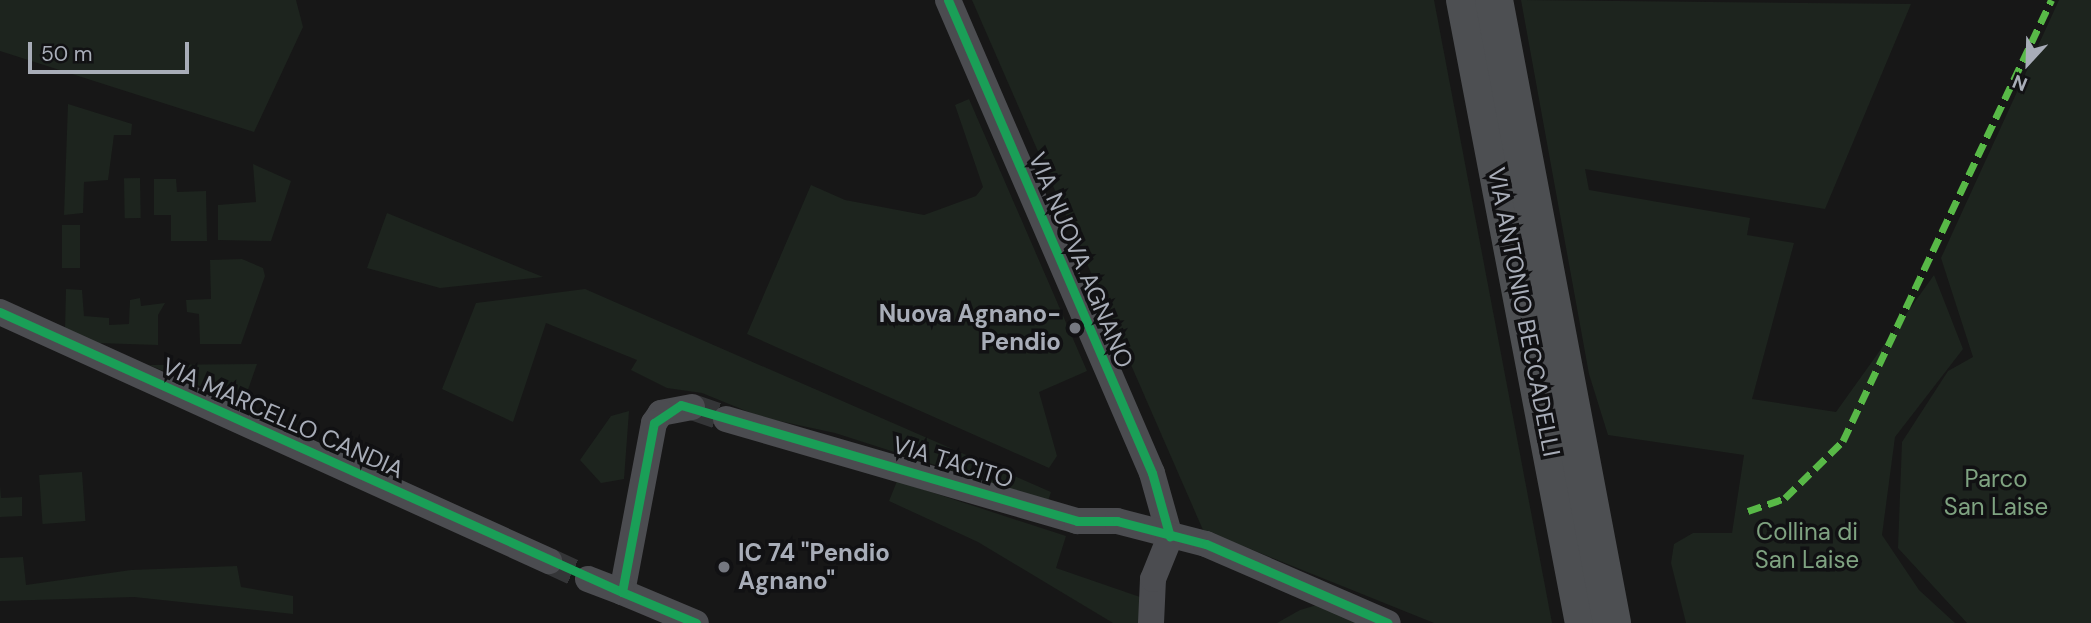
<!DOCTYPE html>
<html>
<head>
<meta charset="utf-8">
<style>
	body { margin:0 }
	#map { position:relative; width:2091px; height:623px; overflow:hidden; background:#171717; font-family:"DM Sans",sans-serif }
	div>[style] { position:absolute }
	.green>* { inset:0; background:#1d241e; transform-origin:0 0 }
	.street-tunnel>* { height:26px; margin-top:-13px; transform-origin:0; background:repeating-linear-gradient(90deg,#343537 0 26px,transparent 0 39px) }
	.street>* { height:26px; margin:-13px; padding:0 13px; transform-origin:13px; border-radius:13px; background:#4b4c50 }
	.primary>* { height:38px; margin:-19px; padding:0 19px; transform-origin:19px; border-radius:19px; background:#4d4f52 }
	.quiet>* { height:7px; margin-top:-3.5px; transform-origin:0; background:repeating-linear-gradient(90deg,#58b947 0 14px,transparent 0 21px) }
	.cycleway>* { height:9px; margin:-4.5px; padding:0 4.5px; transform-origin:4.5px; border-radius:4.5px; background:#1a9f57 }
	.dots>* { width:19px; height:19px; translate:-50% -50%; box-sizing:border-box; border:4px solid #111113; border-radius:50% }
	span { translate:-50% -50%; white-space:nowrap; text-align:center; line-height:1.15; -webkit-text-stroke:7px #111113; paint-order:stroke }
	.street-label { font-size:24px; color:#a8adb8 }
	.poi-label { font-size:24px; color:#a8adb8; font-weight:700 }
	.right { translate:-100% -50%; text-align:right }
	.left { translate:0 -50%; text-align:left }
	.park-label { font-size:24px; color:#7fa381 }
	.north { position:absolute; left:1993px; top:28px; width:70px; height:70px; -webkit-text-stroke:5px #111113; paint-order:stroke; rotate:202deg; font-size:19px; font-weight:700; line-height:28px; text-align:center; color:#a8adb8 }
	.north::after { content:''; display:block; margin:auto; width:24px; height:32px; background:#a8adb8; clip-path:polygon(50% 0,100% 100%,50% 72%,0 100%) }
	.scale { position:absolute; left:28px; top:42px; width:161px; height:32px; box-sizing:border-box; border:4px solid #a8adb8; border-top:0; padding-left:9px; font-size:21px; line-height:24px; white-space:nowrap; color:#a8adb8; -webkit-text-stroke:5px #111113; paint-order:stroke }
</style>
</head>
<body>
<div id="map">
	<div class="green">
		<div style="clip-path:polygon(0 0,296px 0,303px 27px,254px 132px,0 51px)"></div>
		<div style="clip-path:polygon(972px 0,1434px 0,1552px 623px,1434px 623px,1203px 530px)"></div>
		<div style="clip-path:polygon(1521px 0,1911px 4px,1825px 209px,1585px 169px,1589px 190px,1750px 218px,1747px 235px,1794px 243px,1752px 399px,1836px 412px,1934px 275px,1963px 349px,1895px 437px,1882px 535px,1919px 590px,1955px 623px,1686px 623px,1671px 563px,1674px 544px,1693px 533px,1732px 533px,1744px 455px,1608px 435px,1589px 374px)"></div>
		<div style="clip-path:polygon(2059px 0,2091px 0,2091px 623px,1967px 623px,1898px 548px,1902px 442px,1948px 371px,1973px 357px,1941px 258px)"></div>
		<div style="clip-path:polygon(969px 99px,1087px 371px,1039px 392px,1057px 456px,1049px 468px,747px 334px,811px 185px,845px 200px,924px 215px,976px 196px,983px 187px,955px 105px)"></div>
		<div style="clip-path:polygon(68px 104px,132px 124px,131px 135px,114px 135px,108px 180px,84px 182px,83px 213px,64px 215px)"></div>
		<div style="clip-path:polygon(253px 164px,291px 181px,271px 241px,218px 240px,218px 205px,256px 202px)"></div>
		<div style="left:140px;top:178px;width:40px;height:16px;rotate:89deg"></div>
		<div style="clip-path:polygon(154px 179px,176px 179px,177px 192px,206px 191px,207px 241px,171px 241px,171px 215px,154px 215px)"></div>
		<div style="clip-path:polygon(387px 213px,543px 277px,440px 288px,367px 268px)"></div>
		<div style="left:80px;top:225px;width:43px;height:18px;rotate:90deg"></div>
		<div style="clip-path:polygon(242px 259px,263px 268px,265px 276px,241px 344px,200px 344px,199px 314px,187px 312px,186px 300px,211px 299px,210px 260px)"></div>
		<div style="clip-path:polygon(66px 289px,82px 290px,84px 316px,109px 318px,109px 325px,129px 324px,130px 300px,140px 298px,141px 306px,165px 303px,158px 315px,158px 345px,97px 343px,65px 331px)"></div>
		<div style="clip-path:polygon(585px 289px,1051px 492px,1048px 501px,835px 433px,761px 417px,702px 393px,667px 388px,631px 370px,637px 360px,546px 323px,513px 422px,442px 389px,476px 303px)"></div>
		<div style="clip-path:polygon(257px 364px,243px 404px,149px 365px)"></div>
		<div style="clip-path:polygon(629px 411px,624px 479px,601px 483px,580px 460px,611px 416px)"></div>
		<div style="left:82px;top:472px;width:49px;height:43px;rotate:86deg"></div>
		<div style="clip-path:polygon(897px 481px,1066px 536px,1056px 568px,1140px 597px,1139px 623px,1113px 623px,978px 542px,889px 501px)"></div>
		<div style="clip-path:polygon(0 486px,1px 498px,22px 497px,22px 516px,0 517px)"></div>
		<div style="clip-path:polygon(23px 557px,26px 585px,131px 570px,237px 566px,241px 587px,293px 596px,293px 614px,134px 597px,0 601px,0 558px)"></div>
		<div style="clip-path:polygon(1317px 605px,1357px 623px,1277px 623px,1300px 610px)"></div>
	</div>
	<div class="street-tunnel">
		<div style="left:692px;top:407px;width:36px;rotate:19deg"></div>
		<div style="left:549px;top:561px;width:43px;rotate:24.8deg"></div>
	</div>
	<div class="street">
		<div style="left:948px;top:0;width:515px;rotate:66.67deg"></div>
		<div style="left:1152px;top:473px;width:66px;rotate:74.3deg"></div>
		<div style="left:0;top:312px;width:603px;rotate:24.4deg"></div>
		<div style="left:692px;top:407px;width:32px;rotate:169deg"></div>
		<div style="left:661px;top:413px;width:12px;rotate:125deg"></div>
		<div style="left:654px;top:423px;width:172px;rotate:100.7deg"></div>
		<div style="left:622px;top:592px;width:80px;rotate:22.7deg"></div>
		<div style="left:726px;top:419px;width:366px;rotate:16.2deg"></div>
		<div style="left:1077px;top:521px;width:40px"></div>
		<div style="left:1117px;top:521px;width:92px;rotate:14.5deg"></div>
		<div style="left:1206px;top:544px;width:198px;rotate:23.5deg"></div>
		<div style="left:588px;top:579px;width:36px;rotate:21deg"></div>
		<div style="left:1151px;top:623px;width:44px;rotate:-87.4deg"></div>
		<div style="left:1153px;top:579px;width:45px;rotate:-68deg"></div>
	</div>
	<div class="primary">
		<div style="left:1465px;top:0;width:634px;rotate:79.19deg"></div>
		<div style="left:1494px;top:0;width:634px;rotate:79.27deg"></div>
	</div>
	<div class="quiet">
		<div style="left:1748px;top:511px;width:39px;rotate:-19deg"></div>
		<div style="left:1785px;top:498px;width:81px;rotate:-44.5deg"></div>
		<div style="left:1843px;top:441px;width:488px;rotate:-64.7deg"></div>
	</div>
	<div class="cycleway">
		<div style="left:948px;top:0;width:515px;rotate:66.67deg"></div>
		<div style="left:1152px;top:473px;width:66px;rotate:74.3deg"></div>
		<div style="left:0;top:312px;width:682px;rotate:24.24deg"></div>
		<div style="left:696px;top:623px;width:80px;rotate:-157.3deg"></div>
		<div style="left:622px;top:592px;width:172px;rotate:-79.3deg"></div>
		<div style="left:654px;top:423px;width:32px;rotate:-34deg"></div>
		<div style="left:681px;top:405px;width:413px;rotate:16.3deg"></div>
		<div style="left:1077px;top:521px;width:40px"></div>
		<div style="left:1117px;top:521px;width:92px;rotate:14.5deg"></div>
		<div style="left:1206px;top:544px;width:198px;rotate:23.5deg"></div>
	</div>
	<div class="dots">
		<div style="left:1075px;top:328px;background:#757880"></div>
		<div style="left:724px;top:567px;background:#757880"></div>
	</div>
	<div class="street-label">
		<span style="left:1081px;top:260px;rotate:67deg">VIA NUOVA AGNANO</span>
		<span style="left:1524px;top:312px;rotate:79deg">VIA ANTONIO BECCADELLI</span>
		<span style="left:283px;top:418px;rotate:24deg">VIA MARCELLO CANDIA</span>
		<span style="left:953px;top:462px;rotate:17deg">VIA TACITO</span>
	</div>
	<div class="poi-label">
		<span class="right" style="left:1061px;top:328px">Nuova Agnano-<br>Pendio</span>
		<span class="left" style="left:738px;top:567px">IC 74 "Pendio<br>Agnano"</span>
	</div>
	<div class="park-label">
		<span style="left:1996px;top:493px">Parco<br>San Laise</span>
		<span style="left:1807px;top:546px">Collina di<br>San Laise</span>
	</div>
	<div class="north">N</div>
	<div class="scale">50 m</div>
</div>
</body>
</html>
